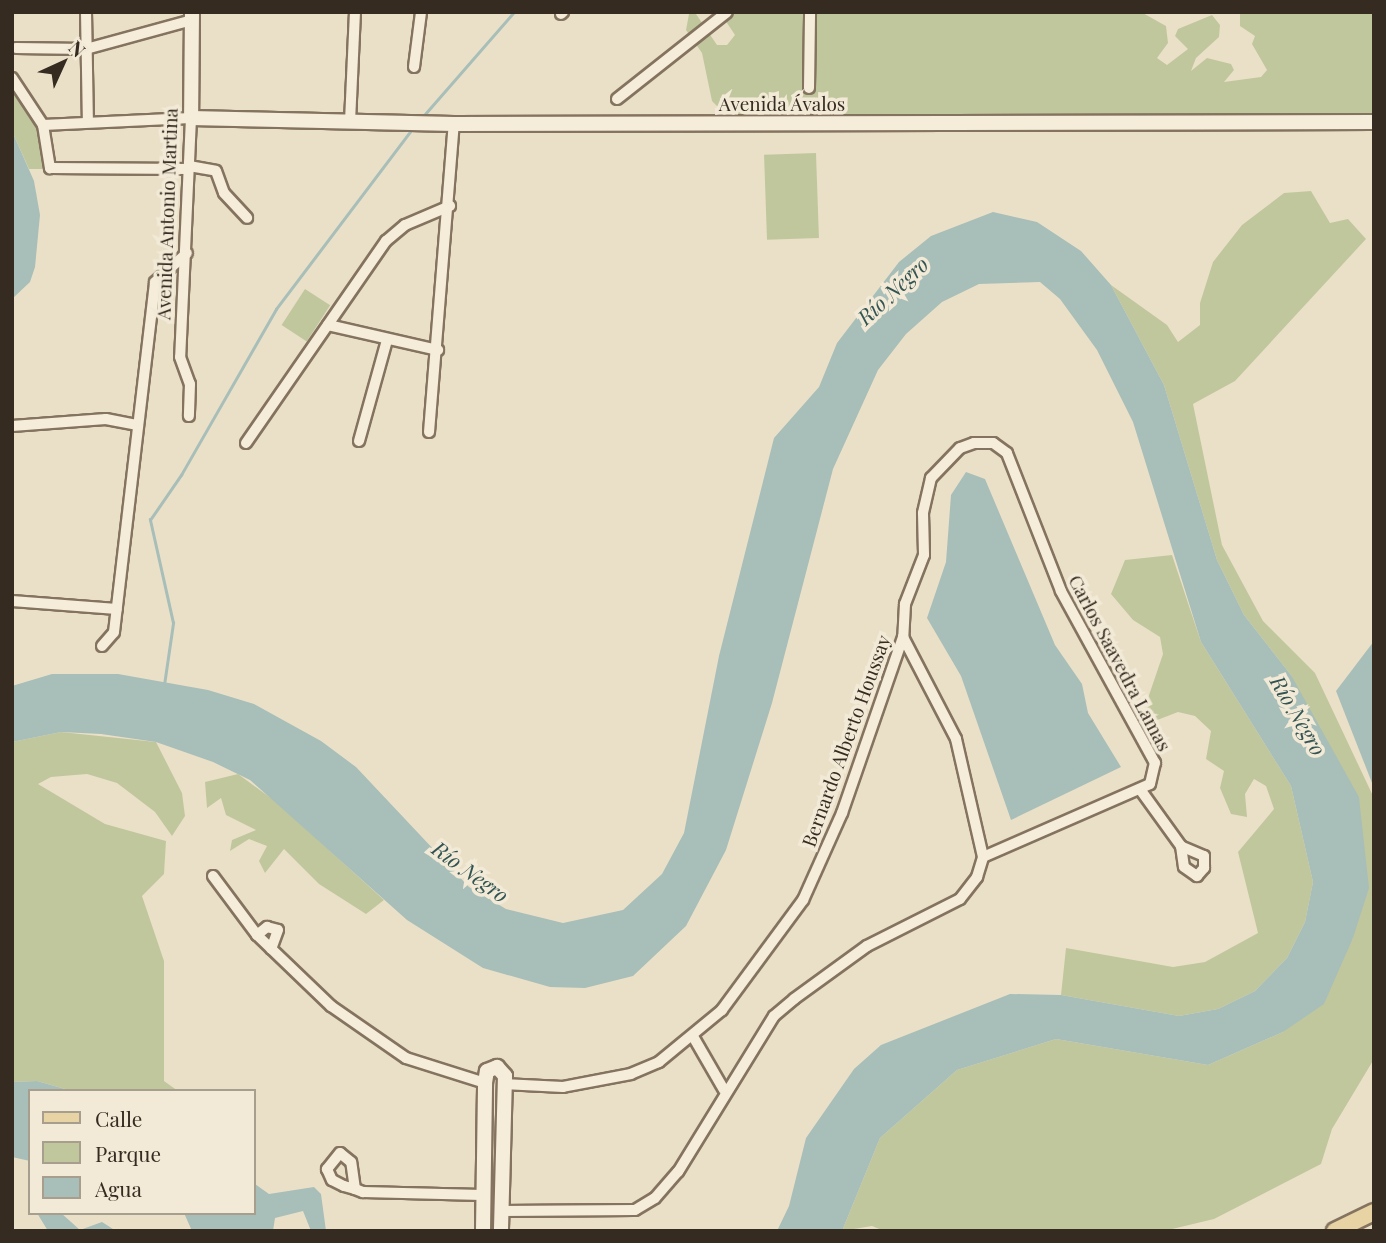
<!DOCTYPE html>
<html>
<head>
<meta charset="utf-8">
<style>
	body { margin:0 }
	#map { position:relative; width:1386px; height:1243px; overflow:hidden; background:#eae0c8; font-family:"Playfair Display",serif }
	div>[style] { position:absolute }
	.green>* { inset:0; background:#c1c79d; transform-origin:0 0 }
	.water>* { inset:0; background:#a8beb8 }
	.stream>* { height:2.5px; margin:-1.25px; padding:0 1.25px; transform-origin:1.25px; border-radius:1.25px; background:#a8beb8 }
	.roads { filter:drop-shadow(2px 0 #84735f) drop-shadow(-2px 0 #84735f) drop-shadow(0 2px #84735f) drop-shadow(0 -2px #84735f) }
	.street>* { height:10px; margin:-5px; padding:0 5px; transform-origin:5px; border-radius:5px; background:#f5edda }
	.secondary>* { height:14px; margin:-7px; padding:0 7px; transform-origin:7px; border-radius:7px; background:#f5edda }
	.primary>* { height:16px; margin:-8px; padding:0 8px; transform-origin:8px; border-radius:8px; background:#e8d3a4 }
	span { translate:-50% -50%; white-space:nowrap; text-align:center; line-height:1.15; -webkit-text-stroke:7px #f2ead7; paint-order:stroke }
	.street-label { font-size:19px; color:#362b21 }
	.water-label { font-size:21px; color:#325452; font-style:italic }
	.frame { position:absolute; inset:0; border:14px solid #362b21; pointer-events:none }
	.legend { position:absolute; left:28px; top:1089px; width:228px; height:126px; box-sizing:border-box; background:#f2ead7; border:2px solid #a79e8e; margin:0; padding:9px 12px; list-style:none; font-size:21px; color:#362b21 }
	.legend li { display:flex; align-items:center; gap:14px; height:35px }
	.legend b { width:35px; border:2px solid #a79e8e }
	.north { position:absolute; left:28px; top:28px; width:70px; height:70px; -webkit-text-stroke:5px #f2ead7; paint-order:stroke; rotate:45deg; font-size:19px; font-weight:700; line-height:28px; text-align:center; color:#362b21 }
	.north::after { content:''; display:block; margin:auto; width:24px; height:32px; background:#362b21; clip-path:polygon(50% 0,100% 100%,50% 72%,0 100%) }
</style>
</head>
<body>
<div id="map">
	<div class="green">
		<div style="clip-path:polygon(743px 12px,1141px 12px,1166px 26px,1168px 43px,1157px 58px,1167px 65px,1188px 49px,1175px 36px,1178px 29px,1212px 15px,1220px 25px,1219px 37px,1196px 58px,1191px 71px,1207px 58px,1231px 64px,1234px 70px,1224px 82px,1261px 77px,1267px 70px,1252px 44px,1255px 36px,1240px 26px,1240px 12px,1374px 12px,1374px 115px,726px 115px,712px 101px,702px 53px,686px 30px,689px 14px,696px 14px,717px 45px,727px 45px,735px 35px,721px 14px)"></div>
		<div style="clip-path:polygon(12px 67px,34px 113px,46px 169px,29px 169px,12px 131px)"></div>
		<div style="left:816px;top:153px;width:85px;height:52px;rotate:88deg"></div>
		<div style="clip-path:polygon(1311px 191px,1330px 223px,1348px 219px,1366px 239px,1235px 381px,1193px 404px,1222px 545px,1263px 621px,1315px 673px,1374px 798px,1374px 1059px,1332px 1129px,1321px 1164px,1214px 1219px,1164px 1231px,884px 1231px,872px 1226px,842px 1231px,880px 1138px,957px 1070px,1056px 1039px,1208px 1065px,1283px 1032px,1353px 938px,1291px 675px,1244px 615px,1217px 560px,1164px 385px,1111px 285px,1167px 325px,1178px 342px,1200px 325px,1200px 303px,1213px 262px,1242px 225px,1284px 193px)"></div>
		<div style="left:305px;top:289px;width:30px;height:43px;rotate:33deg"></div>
		<div style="clip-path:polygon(1172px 555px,1201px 642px,1291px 786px,1313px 882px,1305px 922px,1287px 958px,1255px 991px,1218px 1009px,1179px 1016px,1061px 995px,1066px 948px,1173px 967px,1205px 962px,1258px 933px,1238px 852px,1274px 809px,1266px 786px,1254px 779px,1245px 794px,1247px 817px,1231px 814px,1220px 788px,1224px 771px,1206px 759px,1211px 731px,1195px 716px,1178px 712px,1147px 724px,1146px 704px,1163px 654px,1160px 637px,1133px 620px,1111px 594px,1125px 560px)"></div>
		<div style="clip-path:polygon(61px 732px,156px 742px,182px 793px,185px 816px,172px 836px,155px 812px,117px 783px,87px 774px,51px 777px,38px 784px,105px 824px,166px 841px,164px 874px,142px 896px,164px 961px,164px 1081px,178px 1091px,72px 1091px,37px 1081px,12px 1082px,12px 742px)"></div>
		<div style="clip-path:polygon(238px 774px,275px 801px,384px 900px,366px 914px,319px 884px,284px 849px,265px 873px,259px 861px,267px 846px,249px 839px,230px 851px,232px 840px,256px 830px,226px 815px,221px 798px,207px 808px,205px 782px)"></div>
	</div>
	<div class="water">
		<div style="clip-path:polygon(12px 131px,34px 181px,40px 215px,35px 267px,30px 282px,12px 299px)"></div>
		<div style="clip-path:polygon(993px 212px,1037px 222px,1081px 251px,1111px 285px,1164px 385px,1217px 560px,1244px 615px,1291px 675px,1359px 797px,1369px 888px,1353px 938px,1324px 1004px,1283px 1032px,1208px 1065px,1056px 1039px,957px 1070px,880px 1138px,842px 1231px,777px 1231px,789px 1206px,806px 1138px,854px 1069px,881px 1045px,1010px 994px,1061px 995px,1179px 1016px,1218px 1009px,1255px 991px,1287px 958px,1305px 922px,1313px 882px,1291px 786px,1201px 642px,1133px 422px,1097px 350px,1060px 299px,1040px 282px,979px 284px,942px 302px,906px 334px,878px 370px,833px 469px,772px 703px,726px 850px,686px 926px,633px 976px,585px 988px,550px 987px,483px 968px,407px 920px,250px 780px,213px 762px,156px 742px,101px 734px,61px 732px,12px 742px,12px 686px,52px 674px,118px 674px,208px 690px,254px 704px,321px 741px,356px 767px,469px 887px,506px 909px,563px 923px,623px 910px,662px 874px,684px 833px,719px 656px,774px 438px,819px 387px,837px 343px,899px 262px,931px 236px)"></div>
		<div style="clip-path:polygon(966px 472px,985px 479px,1055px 645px,1082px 684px,1088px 713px,1121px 767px,1011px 820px,961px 676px,927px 618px,946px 562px,951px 495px)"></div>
		<div style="clip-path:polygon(1374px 641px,1374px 788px,1336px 691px)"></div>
		<div style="clip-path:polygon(37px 1081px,72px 1091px,30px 1091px,30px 1161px,12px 1157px,12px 1082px)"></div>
		<div style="clip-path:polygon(254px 1173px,255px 1184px,269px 1194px,314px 1187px,321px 1194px,326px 1231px,311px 1231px,303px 1211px,275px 1218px,273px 1231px,192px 1231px,184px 1213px,254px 1213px)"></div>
		<div style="clip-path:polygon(37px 1213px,61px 1213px,80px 1230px,102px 1222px,113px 1229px,113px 1231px,48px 1231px)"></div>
	</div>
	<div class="stream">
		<div style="left:425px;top:114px;width:135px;rotate:-48.9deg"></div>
		<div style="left:164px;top:685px;width:63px;rotate:-81.7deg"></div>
		<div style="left:173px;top:623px;width:106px;rotate:-102.6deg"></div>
		<div style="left:150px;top:520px;width:55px;rotate:-55.4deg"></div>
		<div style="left:181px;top:475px;width:191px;rotate:-60.2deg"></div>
		<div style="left:276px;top:309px;width:222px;rotate:-52.9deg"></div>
	</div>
	<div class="roads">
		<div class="street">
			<div style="left:86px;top:12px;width:110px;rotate:89deg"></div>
			<div style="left:561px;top:14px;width:3px;rotate:-45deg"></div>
			<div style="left:16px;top:48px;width:70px;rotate:0.8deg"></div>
			<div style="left:86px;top:49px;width:110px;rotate:-15.3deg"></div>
			<div style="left:414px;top:67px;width:55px;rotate:-82.7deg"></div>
			<div style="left:12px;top:78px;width:56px;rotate:56.6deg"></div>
			<div style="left:43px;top:125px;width:44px;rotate:80.8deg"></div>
			<div style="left:50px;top:168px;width:139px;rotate:0.4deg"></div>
			<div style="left:809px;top:88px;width:76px;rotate:-89.2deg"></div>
			<div style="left:617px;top:99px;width:140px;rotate:-38.3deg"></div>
			<div style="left:350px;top:122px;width:110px;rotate:-87.4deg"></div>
			<div style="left:43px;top:125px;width:148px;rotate:-2.7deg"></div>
			<div style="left:191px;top:118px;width:239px;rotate:92.6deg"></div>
			<div style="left:180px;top:357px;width:29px;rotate:70deg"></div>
			<div style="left:190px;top:384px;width:32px;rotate:92deg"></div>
			<div style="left:189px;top:166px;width:27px;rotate:10deg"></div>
			<div style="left:216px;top:171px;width:23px;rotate:70deg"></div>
			<div style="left:224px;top:193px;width:34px;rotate:47deg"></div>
			<div style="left:328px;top:325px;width:113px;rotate:12.8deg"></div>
			<div style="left:12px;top:426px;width:94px;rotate:-4.3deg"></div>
			<div style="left:106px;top:419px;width:31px;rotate:11deg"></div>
			<div style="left:429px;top:432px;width:309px;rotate:-85.4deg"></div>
			<div style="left:359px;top:441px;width:105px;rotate:-74.5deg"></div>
			<div style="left:246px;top:443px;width:246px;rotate:-55.3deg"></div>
			<div style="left:386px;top:241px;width:25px;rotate:-40deg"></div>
			<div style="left:405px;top:225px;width:49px;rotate:-22.9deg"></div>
			<div style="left:12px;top:601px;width:105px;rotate:4.4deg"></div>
			<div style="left:903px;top:637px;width:115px;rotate:62.5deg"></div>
			<div style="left:956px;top:739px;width:121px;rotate:77.1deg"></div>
			<div style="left:102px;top:646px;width:18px;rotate:-49deg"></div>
			<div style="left:114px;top:632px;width:352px;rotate:-83.3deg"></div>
			<div style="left:155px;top:282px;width:43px;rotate:-42.2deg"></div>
			<div style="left:1142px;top:792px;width:67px;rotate:54.2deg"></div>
			<div style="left:1181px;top:846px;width:21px;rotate:82deg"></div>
			<div style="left:1184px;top:867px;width:16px;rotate:35deg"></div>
			<div style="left:1197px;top:876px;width:11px;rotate:-49deg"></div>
			<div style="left:1204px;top:868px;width:12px;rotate:-90deg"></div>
			<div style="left:1204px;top:856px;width:25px;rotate:-157deg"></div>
			<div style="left:213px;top:876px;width:74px;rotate:53.3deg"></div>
			<div style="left:257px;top:935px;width:103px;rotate:43.8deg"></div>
			<div style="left:331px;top:1006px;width:91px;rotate:34.7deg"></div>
			<div style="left:406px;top:1058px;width:83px;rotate:17.6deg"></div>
			<div style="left:257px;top:935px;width:13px;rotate:-39deg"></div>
			<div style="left:267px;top:927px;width:11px;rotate:15deg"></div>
			<div style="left:278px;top:930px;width:20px;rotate:110deg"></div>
			<div style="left:694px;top:1038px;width:60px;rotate:60deg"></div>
			<div style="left:355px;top:1189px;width:27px;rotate:-98deg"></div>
			<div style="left:351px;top:1162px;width:14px;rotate:-141deg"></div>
			<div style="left:340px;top:1153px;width:21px;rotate:129deg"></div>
			<div style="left:327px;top:1169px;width:12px;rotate:66deg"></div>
			<div style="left:332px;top:1180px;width:13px;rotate:27deg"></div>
			<div style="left:344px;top:1186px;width:11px;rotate:15deg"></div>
			<div style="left:355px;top:1189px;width:9px;rotate:21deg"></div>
			<div style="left:363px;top:1192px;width:119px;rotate:1.4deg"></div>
			<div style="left:502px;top:1211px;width:133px;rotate:-0.4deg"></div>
			<div style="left:635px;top:1210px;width:23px;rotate:-31deg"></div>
			<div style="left:655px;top:1198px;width:35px;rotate:-49deg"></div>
			<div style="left:678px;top:1172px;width:183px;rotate:-58.4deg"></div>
			<div style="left:774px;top:1016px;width:26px;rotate:-40deg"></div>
			<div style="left:794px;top:999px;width:90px;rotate:-36deg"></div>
			<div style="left:867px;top:946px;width:104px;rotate:-26.8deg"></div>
			<div style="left:960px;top:899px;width:28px;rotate:-52deg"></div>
			<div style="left:977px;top:877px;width:21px;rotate:-73deg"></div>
			<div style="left:983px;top:857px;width:182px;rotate:-23.6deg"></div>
			<div style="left:1150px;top:784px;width:22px;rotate:-77deg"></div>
			<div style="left:1155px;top:763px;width:196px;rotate:-118.7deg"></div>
			<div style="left:1061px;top:591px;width:148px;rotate:-111.4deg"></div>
			<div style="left:1007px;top:453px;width:17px;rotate:-144deg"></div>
			<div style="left:993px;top:443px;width:19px;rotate:180deg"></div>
			<div style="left:974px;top:443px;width:15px;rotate:160deg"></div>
			<div style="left:960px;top:448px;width:42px;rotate:134deg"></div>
			<div style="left:931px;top:478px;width:36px;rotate:103deg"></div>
			<div style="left:923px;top:513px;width:42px;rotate:88.6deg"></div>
			<div style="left:924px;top:555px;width:53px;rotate:111.2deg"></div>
			<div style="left:905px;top:604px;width:33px;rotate:93deg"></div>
			<div style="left:903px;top:637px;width:186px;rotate:109.1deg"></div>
			<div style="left:842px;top:813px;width:95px;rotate:114.1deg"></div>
			<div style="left:803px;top:900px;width:137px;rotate:126.4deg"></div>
			<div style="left:722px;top:1010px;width:82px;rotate:140.5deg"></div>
			<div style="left:659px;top:1062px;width:30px;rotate:157deg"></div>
			<div style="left:631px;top:1074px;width:69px;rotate:169.2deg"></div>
			<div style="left:563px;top:1087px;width:60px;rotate:-177.1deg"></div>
		</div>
		<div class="secondary">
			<div style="left:192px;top:12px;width:106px;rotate:90.5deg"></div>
			<div style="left:191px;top:118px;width:263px;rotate:1.3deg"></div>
			<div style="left:454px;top:124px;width:920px;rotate:-0.12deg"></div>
			<div style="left:483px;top:1231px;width:148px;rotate:-89.2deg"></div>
			<div style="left:485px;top:1083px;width:12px;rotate:-81deg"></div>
			<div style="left:487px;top:1071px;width:11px;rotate:-22deg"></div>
			<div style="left:497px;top:1067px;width:12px;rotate:48deg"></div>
			<div style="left:505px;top:1076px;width:155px;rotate:91.5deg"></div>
		</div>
		<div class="primary">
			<div style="left:1335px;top:1231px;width:43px;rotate:-26deg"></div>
		</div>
	</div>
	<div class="street-label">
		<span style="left:782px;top:104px">Avenida Ávalos</span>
		<span style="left:167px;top:214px;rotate:-88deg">Avenida Antonio Martina</span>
		<span style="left:1120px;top:663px;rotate:62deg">Carlos Saavedra Lamas</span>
		<span style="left:846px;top:741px;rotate:-70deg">Bernardo Alberto Houssay</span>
	</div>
	<div class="water-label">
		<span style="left:892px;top:290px;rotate:-43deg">Río Negro</span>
		<span style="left:1299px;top:715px;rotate:60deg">Río Negro</span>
		<span style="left:471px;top:871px;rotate:36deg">Río Negro</span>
	</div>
	<div class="frame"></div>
	<ul class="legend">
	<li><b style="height:9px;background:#e8d3a4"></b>Calle</li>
	<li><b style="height:19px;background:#c1c79d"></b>Parque</li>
	<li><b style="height:19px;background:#a8beb8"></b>Agua</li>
	</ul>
	<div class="north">N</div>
</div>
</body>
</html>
